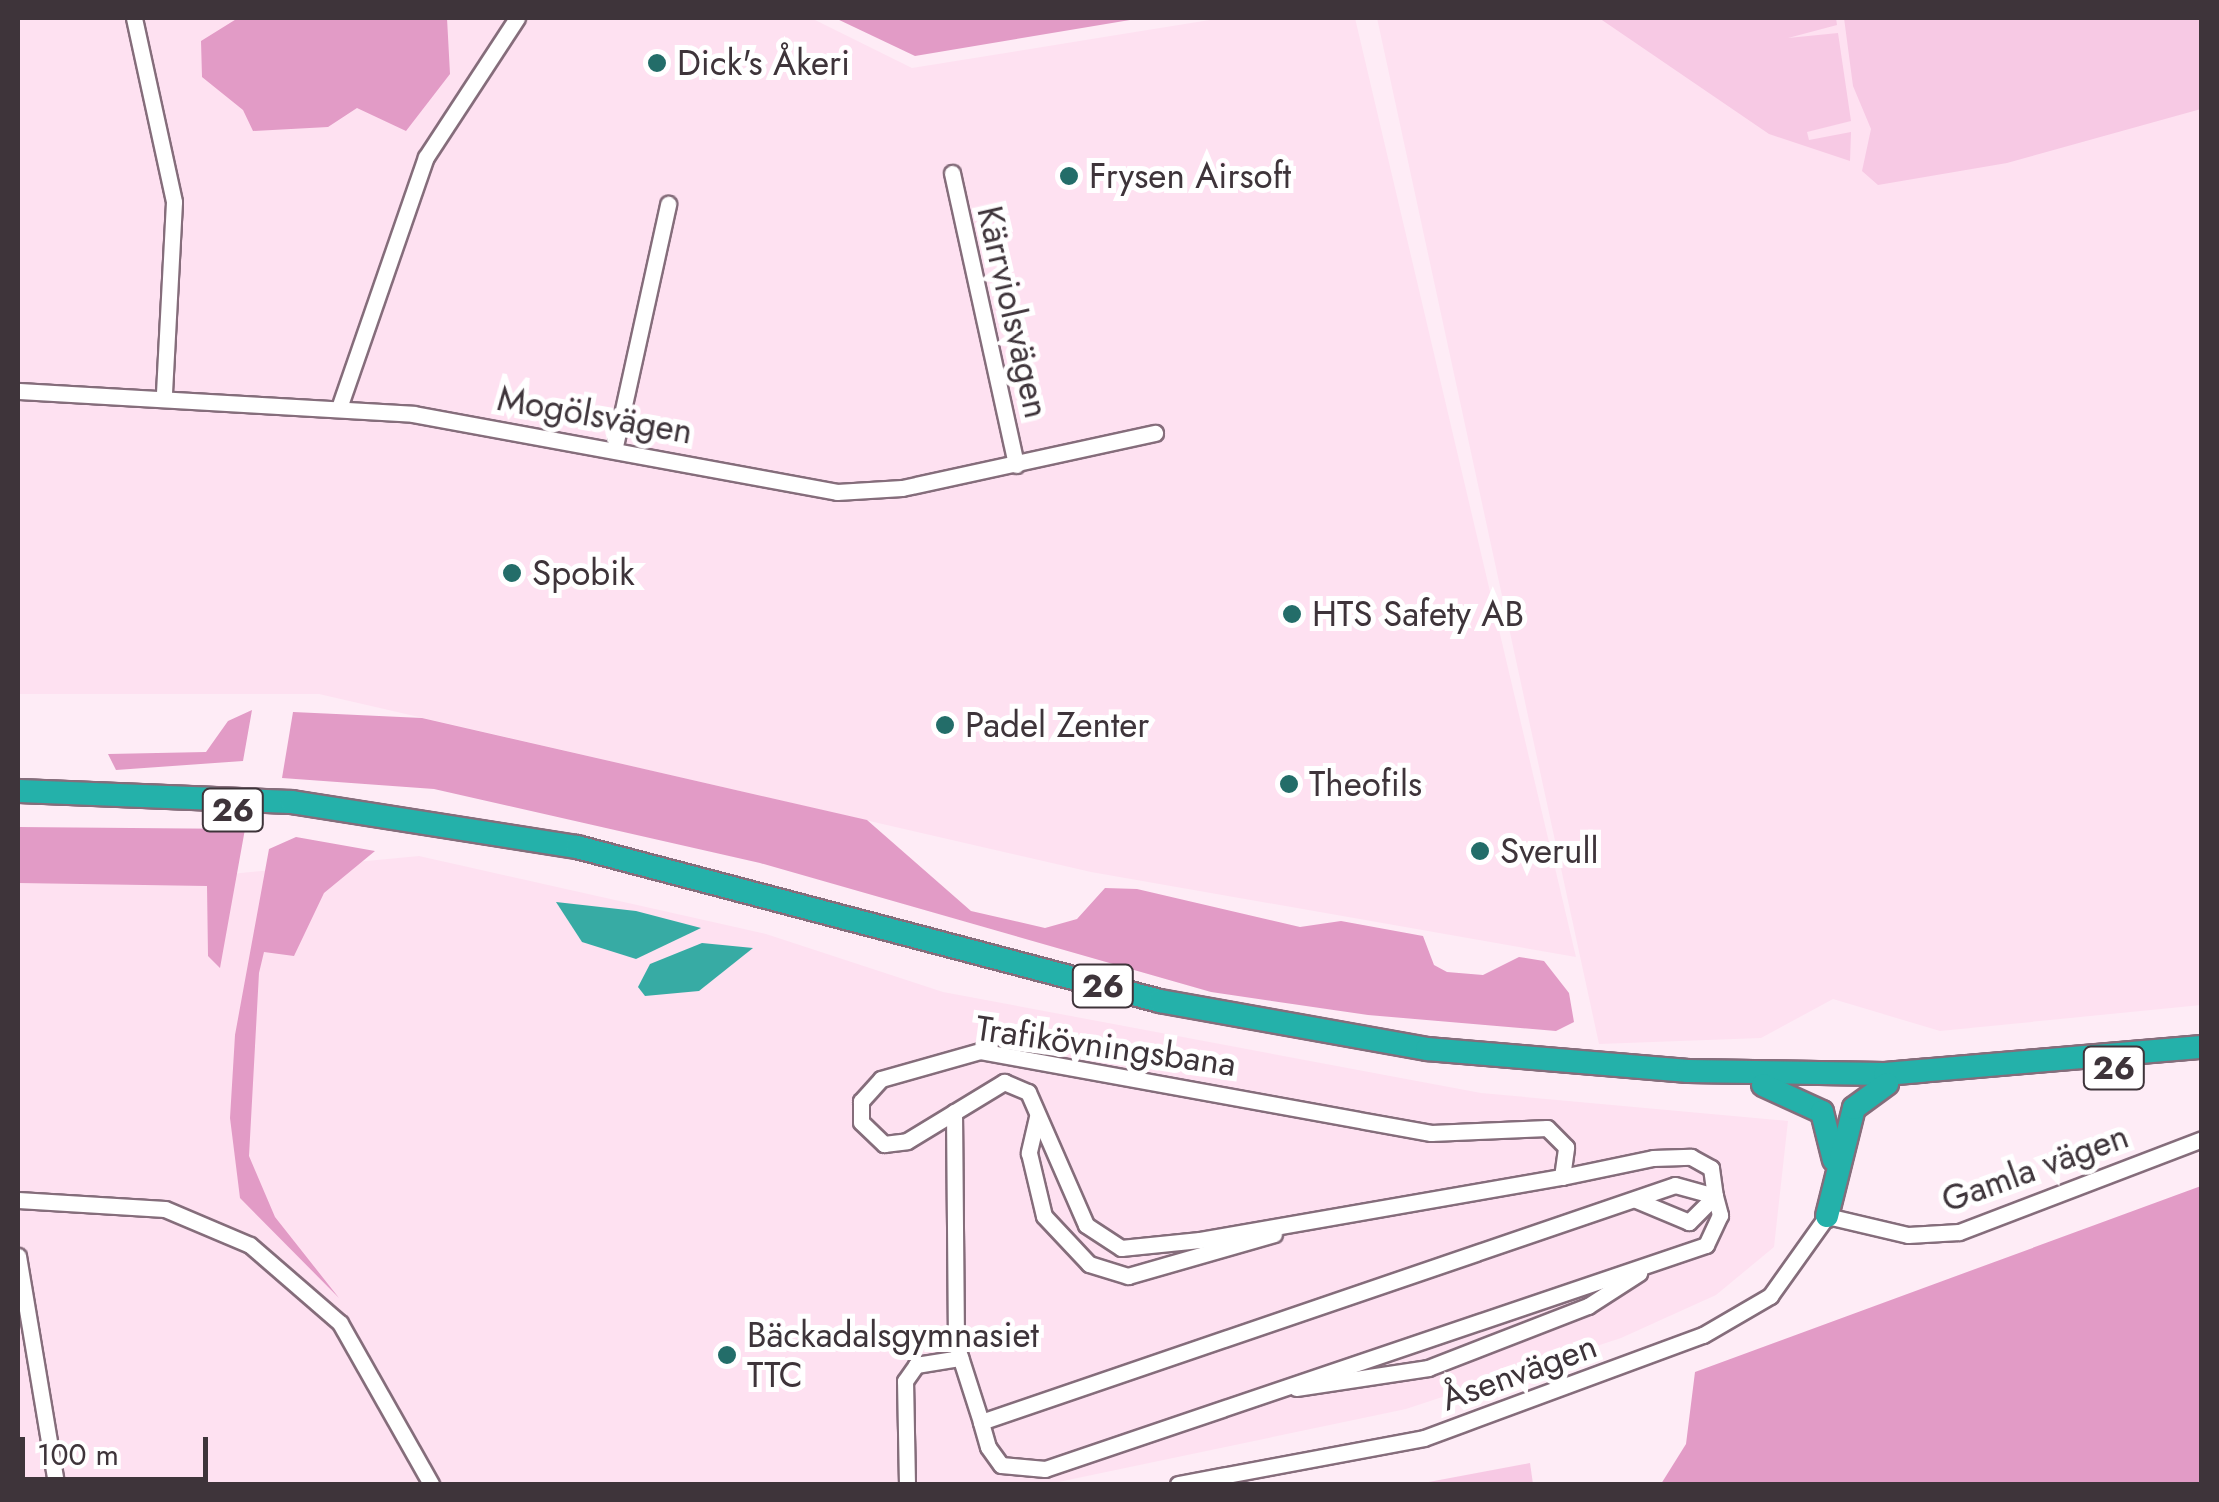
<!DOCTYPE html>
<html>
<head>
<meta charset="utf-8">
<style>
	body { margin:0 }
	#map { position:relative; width:2219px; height:1502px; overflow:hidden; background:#feecf6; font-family:Jost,sans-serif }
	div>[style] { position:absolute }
	.built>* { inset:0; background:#fee1f1 }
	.green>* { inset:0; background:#f7c9e4 }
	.forest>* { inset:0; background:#e29bc6 }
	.water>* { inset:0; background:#37aba4 }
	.stream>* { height:4px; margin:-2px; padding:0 2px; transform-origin:2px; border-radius:2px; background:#37aba4 }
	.roads { filter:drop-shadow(2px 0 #856d7b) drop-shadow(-2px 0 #856d7b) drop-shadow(0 2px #856d7b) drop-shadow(0 -2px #856d7b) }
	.minor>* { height:15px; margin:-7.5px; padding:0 7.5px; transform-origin:7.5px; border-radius:7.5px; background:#fff }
	.highway>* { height:22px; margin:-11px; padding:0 11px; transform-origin:11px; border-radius:11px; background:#24b1aa }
	.dots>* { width:28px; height:28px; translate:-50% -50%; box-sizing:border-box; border:5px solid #fff; border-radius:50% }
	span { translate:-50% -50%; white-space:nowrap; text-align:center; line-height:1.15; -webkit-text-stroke:10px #fff; paint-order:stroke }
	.shield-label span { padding:2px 8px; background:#fff; border:2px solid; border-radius:8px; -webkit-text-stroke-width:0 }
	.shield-label { font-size:32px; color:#3e343a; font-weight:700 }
	.poi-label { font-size:35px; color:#3e343a }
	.left { translate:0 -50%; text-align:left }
	.street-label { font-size:35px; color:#3e343a }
	.frame { position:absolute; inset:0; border:20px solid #3e343a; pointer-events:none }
	.scale { position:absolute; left:20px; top:1437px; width:188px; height:45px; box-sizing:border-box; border:5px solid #3e343a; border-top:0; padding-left:12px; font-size:30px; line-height:35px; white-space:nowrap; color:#3e343a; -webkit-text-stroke:8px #fff; paint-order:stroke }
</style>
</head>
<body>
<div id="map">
	<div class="built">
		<div style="clip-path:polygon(18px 18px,811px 18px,912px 68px,1222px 18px,1355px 18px,1576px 957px,1091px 872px,319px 694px,18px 694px)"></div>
		<div style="clip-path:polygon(1377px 18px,2201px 18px,2201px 1005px,1940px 1031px,1833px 999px,1761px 1038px,1599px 1044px)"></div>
		<div style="clip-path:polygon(419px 856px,766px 934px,943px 992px,1481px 1093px,1788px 1121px,1774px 1247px,1716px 1295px,1621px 1338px,1406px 1409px,1049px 1484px,18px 1484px,18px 875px,231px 874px)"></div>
	</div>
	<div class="green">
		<div style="clip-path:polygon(1599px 18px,1836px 18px,1837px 25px,1788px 38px,1838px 33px,1851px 121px,1807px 132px,1809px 140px,1851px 132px,1850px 161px,1769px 134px)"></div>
		<div style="clip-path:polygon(1844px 18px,2201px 18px,2201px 109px,2007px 163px,1878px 185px,1862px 171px,1871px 129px,1853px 86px)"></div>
		<div style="clip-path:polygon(1530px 1463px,1533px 1484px,1418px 1484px)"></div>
	</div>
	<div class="forest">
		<div style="clip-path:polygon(238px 18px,447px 18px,450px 74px,406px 131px,357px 108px,328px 127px,253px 131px,243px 110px,202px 77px,201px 41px)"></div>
		<div style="clip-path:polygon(835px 18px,1142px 18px,915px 56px)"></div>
		<div style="clip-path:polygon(252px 710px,243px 761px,116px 770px,108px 754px,206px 752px,228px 721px)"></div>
		<div style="clip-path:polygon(293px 712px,422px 718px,867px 820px,971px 911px,1045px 928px,1077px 919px,1105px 888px,1137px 889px,1300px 927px,1341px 921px,1423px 936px,1434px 965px,1447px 972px,1483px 975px,1519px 957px,1544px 961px,1569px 993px,1574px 1022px,1556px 1031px,1368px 1015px,1211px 992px,760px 863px,434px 789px,282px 778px)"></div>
		<div style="clip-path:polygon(18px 827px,245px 829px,220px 968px,208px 956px,207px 886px,18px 883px)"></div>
		<div style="clip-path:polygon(296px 837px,375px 851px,324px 893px,294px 956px,264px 952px,259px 973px,249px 1156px,275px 1217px,339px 1298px,240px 1198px,230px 1118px,235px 1035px,269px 849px)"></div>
		<div style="clip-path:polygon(2201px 1186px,2201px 1484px,1661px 1484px,1686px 1444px,1695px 1372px)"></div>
	</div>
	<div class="water">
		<div style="clip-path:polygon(556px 902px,636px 911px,701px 928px,636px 959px,582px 942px)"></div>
		<div style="clip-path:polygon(702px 943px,753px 948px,699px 991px,645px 996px,638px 987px,650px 964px)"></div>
	</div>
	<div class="stream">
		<div style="left:2141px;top:1484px;width:29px"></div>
	</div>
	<div class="roads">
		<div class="minor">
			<div style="left:134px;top:18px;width:188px;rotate:77.7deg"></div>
			<div style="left:174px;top:202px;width:192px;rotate:93deg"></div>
			<div style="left:952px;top:173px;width:299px;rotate:77.6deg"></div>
			<div style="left:18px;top:391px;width:396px;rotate:3.3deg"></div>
			<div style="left:413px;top:414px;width:431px;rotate:10.4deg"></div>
			<div style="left:837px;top:492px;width:65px;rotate:-3.5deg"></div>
			<div style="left:902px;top:488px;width:259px;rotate:-12.3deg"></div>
			<div style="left:340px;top:405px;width:262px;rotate:-70.9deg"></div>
			<div style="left:426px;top:157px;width:166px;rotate:-56.8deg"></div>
			<div style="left:615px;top:446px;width:248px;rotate:-77.6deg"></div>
			<div style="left:954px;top:1112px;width:232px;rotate:89.5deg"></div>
			<div style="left:956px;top:1344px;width:82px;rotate:72.2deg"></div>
			<div style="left:1037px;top:1117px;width:37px;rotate:103deg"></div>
			<div style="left:1029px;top:1153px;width:65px;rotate:76.6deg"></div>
			<div style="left:1044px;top:1216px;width:66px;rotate:46.8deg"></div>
			<div style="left:1089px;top:1264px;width:41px;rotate:17.1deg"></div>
			<div style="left:1128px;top:1276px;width:152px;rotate:-16deg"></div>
			<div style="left:1562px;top:1177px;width:30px;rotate:-82deg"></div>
			<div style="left:1566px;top:1147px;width:27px;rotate:-135deg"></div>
			<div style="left:1547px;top:1128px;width:116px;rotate:177.5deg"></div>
			<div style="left:1431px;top:1133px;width:458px;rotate:-169.7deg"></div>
			<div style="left:980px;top:1051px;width:103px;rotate:164.2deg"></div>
			<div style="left:881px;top:1079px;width:30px;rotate:132deg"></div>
			<div style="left:861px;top:1101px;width:21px;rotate:90deg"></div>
			<div style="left:861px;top:1122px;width:32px;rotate:44deg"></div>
			<div style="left:884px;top:1144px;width:23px;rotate:-7deg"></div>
			<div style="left:907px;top:1141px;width:114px;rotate:-31.3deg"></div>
			<div style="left:1004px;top:1082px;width:26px;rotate:23deg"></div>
			<div style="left:1028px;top:1092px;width:145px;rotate:66.4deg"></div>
			<div style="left:1086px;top:1225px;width:42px;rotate:33.3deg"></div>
			<div style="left:1121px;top:1248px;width:79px;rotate:-5.8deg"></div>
			<div style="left:1200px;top:1240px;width:367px;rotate:-9.9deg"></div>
			<div style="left:1562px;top:1177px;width:93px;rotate:-11.8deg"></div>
			<div style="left:1653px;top:1158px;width:38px;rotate:-2deg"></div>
			<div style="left:1691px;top:1157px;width:23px;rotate:29deg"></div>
			<div style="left:1711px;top:1168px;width:28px;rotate:82deg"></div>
			<div style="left:1715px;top:1196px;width:37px;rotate:135deg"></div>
			<div style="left:1689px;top:1222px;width:57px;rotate:-157.5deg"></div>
			<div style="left:1675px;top:1185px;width:41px;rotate:15.4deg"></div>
			<div style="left:1715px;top:1196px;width:20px;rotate:75deg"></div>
			<div style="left:1720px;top:1215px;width:33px;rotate:115deg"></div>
			<div style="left:1706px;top:1245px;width:698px;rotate:161.28deg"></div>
			<div style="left:1045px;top:1469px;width:44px;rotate:-174.8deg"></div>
			<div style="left:1001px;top:1465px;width:22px;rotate:-126deg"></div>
			<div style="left:988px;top:1447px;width:26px;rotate:-106deg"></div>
			<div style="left:981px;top:1422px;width:733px;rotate:-18.85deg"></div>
			<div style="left:18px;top:1200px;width:147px;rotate:3.5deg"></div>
			<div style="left:165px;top:1209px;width:92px;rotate:23deg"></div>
			<div style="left:250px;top:1245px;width:119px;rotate:40.9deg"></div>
			<div style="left:340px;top:1323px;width:185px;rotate:60.5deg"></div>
			<div style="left:18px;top:1256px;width:231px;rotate:80.5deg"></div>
			<div style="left:1296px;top:1388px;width:134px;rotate:-8.6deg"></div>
			<div style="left:1428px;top:1368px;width:172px;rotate:-21.2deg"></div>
			<div style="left:1588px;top:1306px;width:61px;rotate:-32.9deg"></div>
			<div style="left:907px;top:1484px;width:103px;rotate:-91.1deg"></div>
			<div style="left:905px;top:1381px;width:19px;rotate:-55deg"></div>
			<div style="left:916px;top:1365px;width:45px;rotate:-9deg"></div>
			<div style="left:1178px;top:1484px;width:250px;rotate:-10.6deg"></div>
			<div style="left:1424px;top:1438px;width:297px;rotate:-20.3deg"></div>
			<div style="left:1703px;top:1335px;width:78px;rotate:-30.2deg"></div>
			<div style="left:1770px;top:1296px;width:98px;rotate:-54.5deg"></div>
			<div style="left:1827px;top:1216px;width:83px;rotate:13.2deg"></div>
			<div style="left:1908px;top:1235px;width:51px;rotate:-3.4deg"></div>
			<div style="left:1959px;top:1232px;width:260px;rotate:-20.9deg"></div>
		</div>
		<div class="highway">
			<div style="left:18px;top:791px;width:274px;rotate:2.3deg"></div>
			<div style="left:292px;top:802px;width:289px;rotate:9deg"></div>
			<div style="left:577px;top:847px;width:603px;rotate:14.8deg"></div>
			<div style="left:1160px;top:1001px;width:271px;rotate:10.2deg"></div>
			<div style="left:1427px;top:1049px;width:262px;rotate:4.8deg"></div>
			<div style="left:1688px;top:1071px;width:197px;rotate:0.9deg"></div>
			<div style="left:1885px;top:1074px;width:318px;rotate:-4.9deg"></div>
			<div style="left:1763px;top:1085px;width:65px;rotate:24.6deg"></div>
			<div style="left:1822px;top:1112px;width:49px;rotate:76deg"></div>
			<div style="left:1827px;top:1216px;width:111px;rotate:-76deg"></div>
			<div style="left:1854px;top:1108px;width:41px;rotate:-36deg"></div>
		</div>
	</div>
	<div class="dots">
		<div style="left:657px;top:63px;background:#236d69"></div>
		<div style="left:1069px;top:176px;background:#236d69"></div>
		<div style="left:512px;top:573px;background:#236d69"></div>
		<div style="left:1292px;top:614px;background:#236d69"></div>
		<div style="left:945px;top:725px;background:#236d69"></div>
		<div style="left:1289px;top:784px;background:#236d69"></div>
		<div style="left:1480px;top:851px;background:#236d69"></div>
		<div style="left:727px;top:1355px;background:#236d69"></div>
	</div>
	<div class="shield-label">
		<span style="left:233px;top:810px">26</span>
		<span style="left:1103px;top:986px">26</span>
		<span style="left:2114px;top:1068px">26</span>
	</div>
	<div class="poi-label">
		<span class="left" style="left:677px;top:63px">Dick's Åkeri</span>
		<span class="left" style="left:1089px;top:176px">Frysen Airsoft</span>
		<span class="left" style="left:532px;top:573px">Spobik</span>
		<span class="left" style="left:1312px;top:614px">HTS Safety AB</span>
		<span class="left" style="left:965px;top:725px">Padel Zenter</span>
		<span class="left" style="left:1309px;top:784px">Theofils</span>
		<span class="left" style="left:1500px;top:851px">Sverull</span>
		<span class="left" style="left:747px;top:1355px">Bäckadalsgymnasiet<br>TTC</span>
	</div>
	<div class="street-label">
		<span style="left:1013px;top:312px;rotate:77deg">Kärrviolsvägen</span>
		<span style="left:595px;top:415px;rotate:10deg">Mogölsvägen</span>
		<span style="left:1106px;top:1046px;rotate:8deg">Trafikövningsbana</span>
		<span style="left:2035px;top:1168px;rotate:-20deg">Gamla vägen</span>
		<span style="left:1519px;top:1372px;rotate:-20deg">Åsenvägen</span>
	</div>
	<div class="frame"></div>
	<div class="scale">100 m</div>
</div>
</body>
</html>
